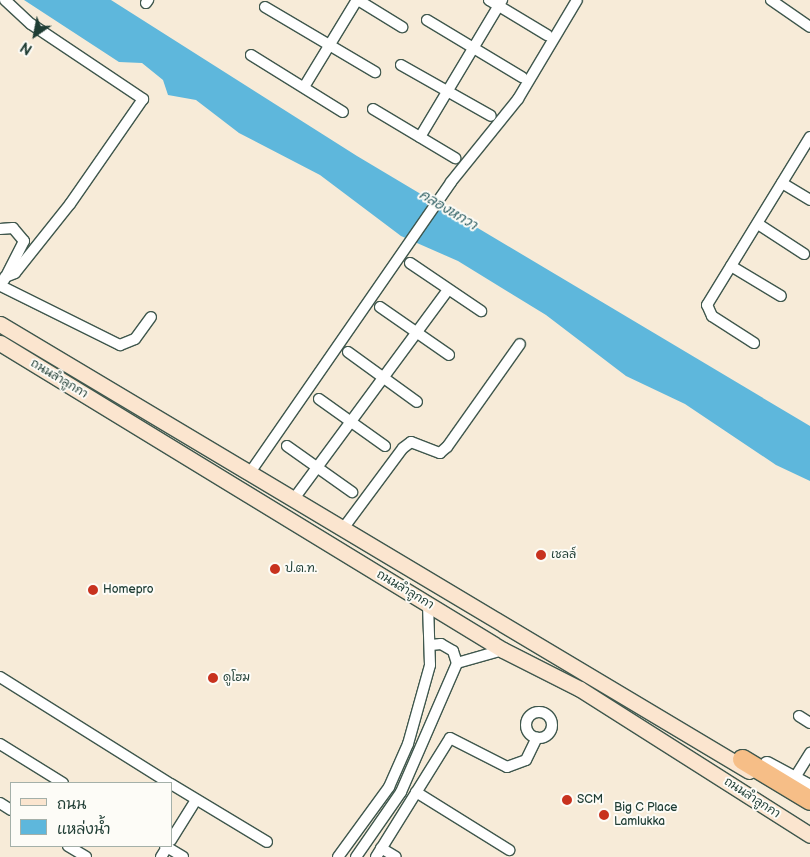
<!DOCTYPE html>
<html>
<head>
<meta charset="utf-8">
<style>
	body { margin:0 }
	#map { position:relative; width:810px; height:857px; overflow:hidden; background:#f7ebd8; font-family:"Balsamiq Sans","Playpen Sans Thai",sans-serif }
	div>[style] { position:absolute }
	.water>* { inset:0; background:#5eb7dc }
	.roads { filter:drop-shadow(1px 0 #3f574d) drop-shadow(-1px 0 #3f574d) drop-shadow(0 1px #3f574d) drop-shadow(0 -1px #3f574d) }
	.minor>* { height:10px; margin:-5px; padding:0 5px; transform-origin:5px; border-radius:5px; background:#fff }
	.minor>.ring { margin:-5px; padding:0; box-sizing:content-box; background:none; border:10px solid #fff; border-radius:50% }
	.tertiary>* { height:14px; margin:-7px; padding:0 7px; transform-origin:7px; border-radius:7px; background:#fff }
	.secondary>* { height:15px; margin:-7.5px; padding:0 7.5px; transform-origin:7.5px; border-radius:7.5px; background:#fbe5cf }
	.motorway>* { height:19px; margin:-9.5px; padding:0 9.5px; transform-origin:9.5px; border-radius:9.5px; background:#f6be87 }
	.dots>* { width:14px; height:14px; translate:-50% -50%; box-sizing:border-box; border:2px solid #fdfcf7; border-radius:50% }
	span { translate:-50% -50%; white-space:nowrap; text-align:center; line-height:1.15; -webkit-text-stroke:4px #fdfcf7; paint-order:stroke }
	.street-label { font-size:12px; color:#1f3d34 }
	.poi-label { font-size:12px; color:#1f3d34 }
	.left { translate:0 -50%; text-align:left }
	.water-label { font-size:14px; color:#326266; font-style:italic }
	.legend { position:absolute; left:10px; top:782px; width:162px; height:65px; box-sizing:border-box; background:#fdfcf7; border:1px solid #a4b0a9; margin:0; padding:6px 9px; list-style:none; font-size:15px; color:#1f3d34 }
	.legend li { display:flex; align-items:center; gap:10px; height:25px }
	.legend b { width:25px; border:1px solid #a4b0a9 }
	.north { position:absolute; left:10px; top:10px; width:50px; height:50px; -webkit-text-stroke:4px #fdfcf7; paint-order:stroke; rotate:213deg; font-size:14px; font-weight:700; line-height:20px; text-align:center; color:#1f3d34 }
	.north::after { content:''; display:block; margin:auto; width:18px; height:22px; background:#1f3d34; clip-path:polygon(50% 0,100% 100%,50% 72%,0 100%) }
</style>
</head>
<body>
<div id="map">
	<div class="water">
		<div style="clip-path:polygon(24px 0,111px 0,357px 156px,810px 426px,810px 481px,776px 465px,685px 404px,626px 376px,546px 315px,458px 261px,401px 236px,320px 175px,239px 133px,196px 100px,168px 95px,163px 80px,142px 63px,119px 62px)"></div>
	</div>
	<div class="roads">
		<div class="minor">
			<div style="left:5px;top:0;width:35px;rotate:43deg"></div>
			<div style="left:31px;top:24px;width:135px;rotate:33.8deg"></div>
			<div style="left:143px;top:99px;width:128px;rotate:124.8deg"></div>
			<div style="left:70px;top:204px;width:88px;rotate:128.6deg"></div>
			<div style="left:15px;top:273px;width:11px;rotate:158deg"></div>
			<div style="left:358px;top:0;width:52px;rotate:31.5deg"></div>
			<div style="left:489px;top:0;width:68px;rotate:31.1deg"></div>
			<div style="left:771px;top:0;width:47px;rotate:34.7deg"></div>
			<div style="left:146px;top:3px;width:4px;rotate:-56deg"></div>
			<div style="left:265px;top:7px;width:128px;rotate:30.6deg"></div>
			<div style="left:427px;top:20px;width:111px;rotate:31deg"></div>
			<div style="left:251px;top:55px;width:108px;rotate:31.8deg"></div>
			<div style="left:401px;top:65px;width:103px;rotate:29.5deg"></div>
			<div style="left:304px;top:87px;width:102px;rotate:-58.7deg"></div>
			<div style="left:373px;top:109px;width:96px;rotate:30.9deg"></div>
			<div style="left:420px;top:137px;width:160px;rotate:-59.1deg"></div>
			<div style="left:782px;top:183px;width:33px;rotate:31deg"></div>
			<div style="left:758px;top:224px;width:55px;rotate:33.1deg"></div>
			<div style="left:0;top:229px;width:13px;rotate:-4deg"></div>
			<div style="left:13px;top:228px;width:17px;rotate:50deg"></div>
			<div style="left:24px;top:241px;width:44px;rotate:117.1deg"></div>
			<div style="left:410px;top:263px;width:86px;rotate:34.1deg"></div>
			<div style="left:731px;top:266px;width:58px;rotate:31deg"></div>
			<div style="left:1px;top:286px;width:133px;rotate:26.4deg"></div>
			<div style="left:120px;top:345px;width:16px;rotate:-22deg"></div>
			<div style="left:135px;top:339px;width:27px;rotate:-54deg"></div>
			<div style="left:380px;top:307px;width:84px;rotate:34.8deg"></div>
			<div style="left:754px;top:343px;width:50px;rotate:-147.3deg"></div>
			<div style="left:712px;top:316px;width:12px;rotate:-114deg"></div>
			<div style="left:707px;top:305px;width:197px;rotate:-58.5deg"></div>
			<div style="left:348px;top:352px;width:85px;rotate:35.9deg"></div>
			<div style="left:319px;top:399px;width:81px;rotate:35.5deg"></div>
			<div style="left:287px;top:446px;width:80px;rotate:35.3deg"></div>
			<div style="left:249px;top:474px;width:355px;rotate:-55.3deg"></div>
			<div style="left:451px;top:182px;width:107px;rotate:-51.1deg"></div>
			<div style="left:518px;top:99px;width:115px;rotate:-59.2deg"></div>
			<div style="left:293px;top:500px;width:261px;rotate:-53.6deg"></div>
			<div style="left:342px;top:530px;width:102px;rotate:-53.4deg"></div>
			<div style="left:403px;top:448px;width:10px;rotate:-37deg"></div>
			<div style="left:411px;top:442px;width:31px;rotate:21deg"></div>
			<div style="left:440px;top:453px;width:9px;rotate:-41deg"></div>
			<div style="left:447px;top:447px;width:126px;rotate:-54.7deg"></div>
			<div style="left:431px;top:645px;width:10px;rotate:-6deg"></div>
			<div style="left:441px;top:644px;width:14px;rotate:30deg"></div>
			<div style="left:453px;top:651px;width:13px;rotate:72deg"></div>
			<div style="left:0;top:677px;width:199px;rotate:32.1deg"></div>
			<div class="ring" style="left:526px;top:712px;width:16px;height:16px"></div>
			<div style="left:799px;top:716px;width:13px;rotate:32deg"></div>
			<div style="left:0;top:744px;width:74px;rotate:31.8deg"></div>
			<div style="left:794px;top:779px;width:31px;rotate:-58deg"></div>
			<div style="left:171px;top:784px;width:112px;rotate:31.1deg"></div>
			<div style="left:416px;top:792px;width:110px;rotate:31.9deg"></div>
			<div style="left:0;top:803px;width:13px;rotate:32deg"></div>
			<div style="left:171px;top:840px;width:47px;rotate:-58deg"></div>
			<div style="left:68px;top:846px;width:21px;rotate:31deg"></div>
			<div style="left:165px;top:846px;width:21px;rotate:31deg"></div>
			<div style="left:381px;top:848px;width:17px;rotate:31deg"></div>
			<div style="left:161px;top:857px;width:13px;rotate:-58deg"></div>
			<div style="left:338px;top:857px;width:87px;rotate:-53.9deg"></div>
			<div style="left:389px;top:787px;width:47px;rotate:-66.2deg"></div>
			<div style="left:408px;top:744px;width:82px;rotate:-74.4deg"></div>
			<div style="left:430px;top:665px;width:61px;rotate:-91.9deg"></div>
			<div style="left:356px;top:857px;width:79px;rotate:-55.3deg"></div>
			<div style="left:401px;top:792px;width:141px;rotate:-66.5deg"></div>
			<div style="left:457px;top:663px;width:48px;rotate:-15.8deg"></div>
			<div style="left:376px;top:857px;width:140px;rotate:-58.1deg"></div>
			<div style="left:450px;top:738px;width:64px;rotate:27deg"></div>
			<div style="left:507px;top:767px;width:20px;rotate:-20deg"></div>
			<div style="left:526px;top:760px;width:25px;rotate:-64deg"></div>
		</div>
		<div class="tertiary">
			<div style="left:767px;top:764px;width:49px;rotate:28.1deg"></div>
		</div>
		<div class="secondary">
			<div style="left:0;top:324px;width:872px;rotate:30.83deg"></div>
			<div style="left:0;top:343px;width:589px;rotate:31.4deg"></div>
			<div style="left:503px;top:650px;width:86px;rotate:26.9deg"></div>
			<div style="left:580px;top:689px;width:272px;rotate:32.4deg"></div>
		</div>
		<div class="motorway">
			<div style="left:742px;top:759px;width:79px;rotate:31.1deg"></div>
		</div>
	</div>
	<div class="dots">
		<div style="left:541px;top:555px;background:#c8321e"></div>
		<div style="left:275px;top:569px;background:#c8321e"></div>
		<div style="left:93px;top:590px;background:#c8321e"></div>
		<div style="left:213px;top:678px;background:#c8321e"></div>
		<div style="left:567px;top:800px;background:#c8321e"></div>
		<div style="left:604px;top:815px;background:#c8321e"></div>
	</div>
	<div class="street-label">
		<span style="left:59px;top:379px;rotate:31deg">ถนนลำลูกกา</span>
		<span style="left:405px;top:590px;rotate:31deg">ถนนลำลูกกา</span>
		<span style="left:752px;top:798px;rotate:33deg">ถนนลำลูกกา</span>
	</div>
	<div class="poi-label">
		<span class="left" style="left:551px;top:555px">เชลล์</span>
		<span class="left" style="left:285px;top:569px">ป.ต.ท.</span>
		<span class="left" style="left:103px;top:590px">Homepro</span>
		<span class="left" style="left:223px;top:678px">ดูโฮม</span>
		<span class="left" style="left:577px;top:800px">SCM</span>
		<span class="left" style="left:614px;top:815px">Big C Place<br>Lamlukka</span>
	</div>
	<div class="water-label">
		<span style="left:448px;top:210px;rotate:31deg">คลองหกวา</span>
	</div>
	<ul class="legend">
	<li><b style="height:6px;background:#fbe5cf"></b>ถนน</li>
	<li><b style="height:14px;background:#5eb7dc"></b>แหล่งน้ำ</li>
	</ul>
	<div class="north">N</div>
</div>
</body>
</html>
